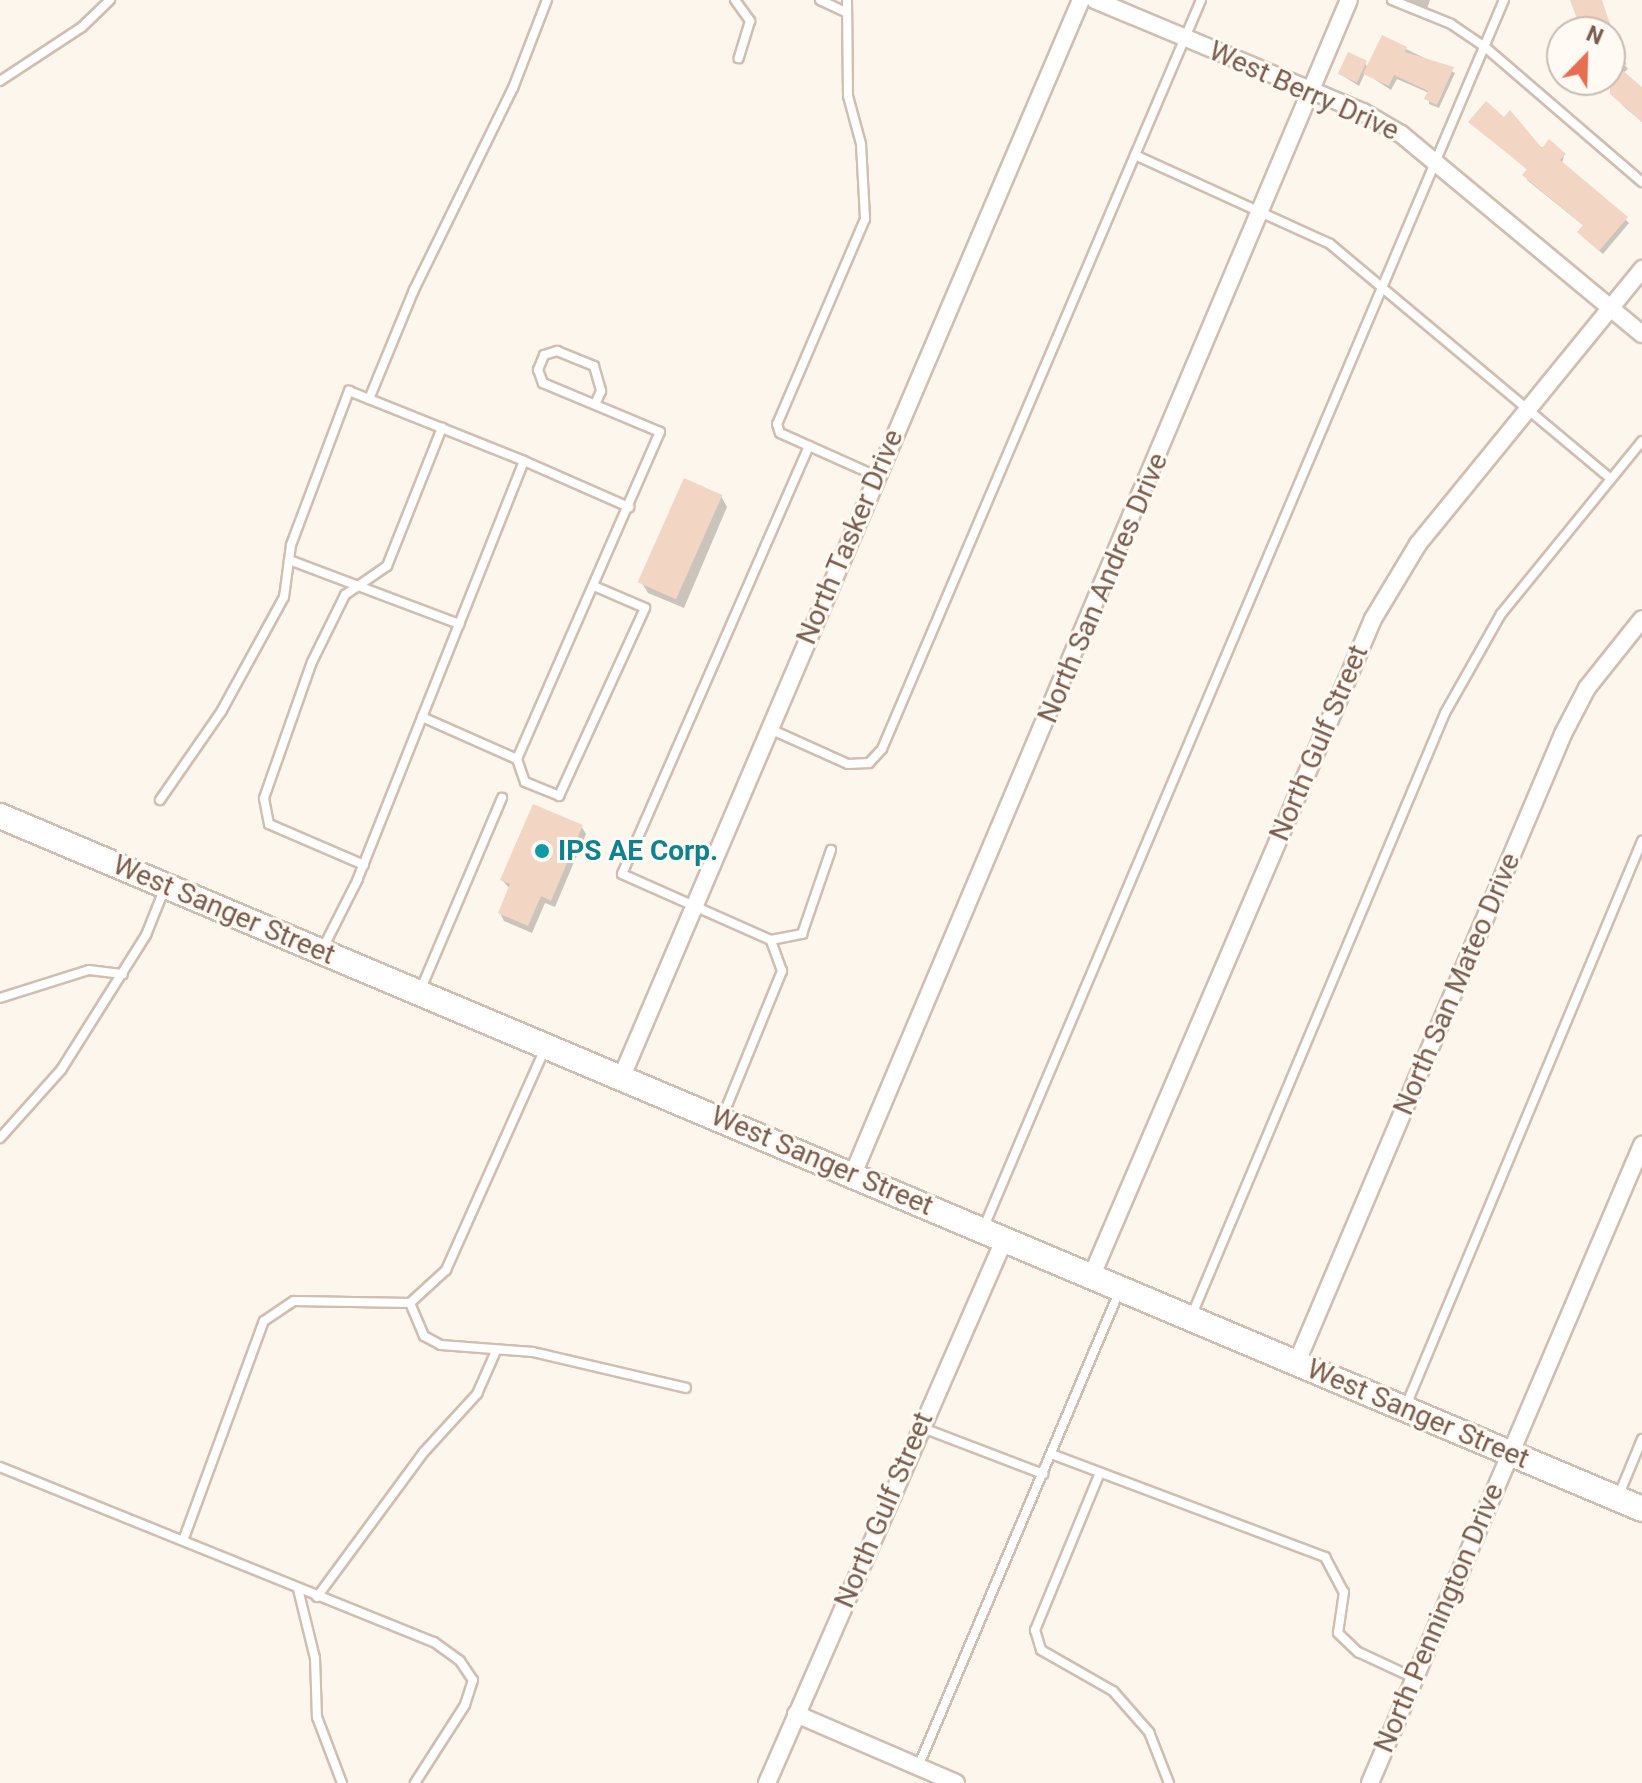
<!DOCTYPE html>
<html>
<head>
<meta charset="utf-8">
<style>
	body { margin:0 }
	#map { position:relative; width:1642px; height:1783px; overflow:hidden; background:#fdf6ec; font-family:Roboto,sans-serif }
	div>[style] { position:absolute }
	.shadow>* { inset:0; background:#0003 }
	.building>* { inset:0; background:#f3d5c3; transform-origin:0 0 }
	.roads { filter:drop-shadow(2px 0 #d1beb0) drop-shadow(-2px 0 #d1beb0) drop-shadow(0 2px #d1beb0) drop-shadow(0 -2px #d1beb0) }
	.lane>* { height:8px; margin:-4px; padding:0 4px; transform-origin:4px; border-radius:4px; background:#fff }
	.street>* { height:16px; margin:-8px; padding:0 8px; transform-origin:8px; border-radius:8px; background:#fff }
	.secondary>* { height:24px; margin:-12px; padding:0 12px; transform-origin:12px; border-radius:12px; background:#fff }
	.dots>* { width:22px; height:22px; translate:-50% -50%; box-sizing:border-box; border:4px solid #fffaf3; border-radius:50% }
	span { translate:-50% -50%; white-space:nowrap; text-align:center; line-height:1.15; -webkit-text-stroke:6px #fffaf3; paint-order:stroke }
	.street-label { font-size:28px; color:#7a5c4d }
	.culture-label { font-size:28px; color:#0d838f; font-weight:700 }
	.left { translate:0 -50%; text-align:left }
	.north { position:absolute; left:1546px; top:16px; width:80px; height:80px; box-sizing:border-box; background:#fffaf3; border:2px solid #cabbb1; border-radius:50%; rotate:23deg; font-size:22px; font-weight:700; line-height:32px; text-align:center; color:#7a5c4d }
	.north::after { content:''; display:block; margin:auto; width:28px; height:36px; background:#e76f51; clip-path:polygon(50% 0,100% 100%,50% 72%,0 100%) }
</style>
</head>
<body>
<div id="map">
	<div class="shadow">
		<div style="clip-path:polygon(1405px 0,1430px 0,1427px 9px)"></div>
		<div style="clip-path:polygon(1572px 0,1601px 0,1612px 32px,1584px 32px)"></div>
		<div style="clip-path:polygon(1610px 47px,1628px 69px,1623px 73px,1642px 90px,1642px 122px,1622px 105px,1623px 96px,1610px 80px)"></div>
		<div style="clip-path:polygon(1406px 49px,1455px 73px,1439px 108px,1429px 104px,1429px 93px,1397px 79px,1391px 90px,1365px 73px,1359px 86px,1340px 74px,1365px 63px,1368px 68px)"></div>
		<div style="clip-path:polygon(1471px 122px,1564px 155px,1562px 164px,1629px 223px,1603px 254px,1582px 236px,1584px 226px,1527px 180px,1529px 171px)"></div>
		<div style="clip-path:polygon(721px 496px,727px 507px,684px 608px,648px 593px,642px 583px)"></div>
		<div style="clip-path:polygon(581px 826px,586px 834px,555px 907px,545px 903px,532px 933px,504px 921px,500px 913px,510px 889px,502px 880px)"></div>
	</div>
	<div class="building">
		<div style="clip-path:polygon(1570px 0,1602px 0,1611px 27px,1582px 32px)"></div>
		<div style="clip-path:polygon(1382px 35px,1407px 47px,1405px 52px,1454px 67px,1437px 105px,1424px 99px,1428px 91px,1394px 75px,1389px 86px,1363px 74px)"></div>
		<div style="clip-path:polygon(1610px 44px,1627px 64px,1621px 69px,1642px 87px,1642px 122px,1610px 94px)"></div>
		<div style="left:1348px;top:52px;width:21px;height:24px;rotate:25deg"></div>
		<div style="clip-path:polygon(1486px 101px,1504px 117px,1510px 110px,1542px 148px,1549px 139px,1566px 154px,1560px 160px,1628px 217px,1599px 251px,1577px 232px,1583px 225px,1522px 175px,1527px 169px,1468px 122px)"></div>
		<div style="left:684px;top:478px;width:42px;height:114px;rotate:24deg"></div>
		<div style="clip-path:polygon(533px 804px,583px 825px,551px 901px,541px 896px,528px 926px,498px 913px,510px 884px,500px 880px)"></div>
	</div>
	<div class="roads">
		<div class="lane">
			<div style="left:735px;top:0;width:26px;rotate:54deg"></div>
			<div style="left:750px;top:21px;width:39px;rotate:107deg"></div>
			<div style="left:820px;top:0;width:29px;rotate:25deg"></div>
			<div style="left:847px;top:0;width:96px;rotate:89.4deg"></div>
			<div style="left:848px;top:96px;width:50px;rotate:74.8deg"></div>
			<div style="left:861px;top:144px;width:75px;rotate:86.9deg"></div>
			<div style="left:865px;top:219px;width:223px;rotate:113.2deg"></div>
			<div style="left:777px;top:424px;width:9px;rotate:72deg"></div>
			<div style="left:780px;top:433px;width:105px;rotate:24.1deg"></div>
			<div style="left:1392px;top:0;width:64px;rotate:22.1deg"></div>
			<div style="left:1451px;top:24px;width:41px;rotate:34.1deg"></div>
			<div style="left:1485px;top:47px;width:207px;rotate:40.7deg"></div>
			<div style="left:0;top:81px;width:98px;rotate:-33.4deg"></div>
			<div style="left:82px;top:27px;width:39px;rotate:-44deg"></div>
			<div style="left:1135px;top:155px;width:214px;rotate:24.5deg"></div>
			<div style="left:1330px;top:244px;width:365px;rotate:39.9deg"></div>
			<div style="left:369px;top:399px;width:118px;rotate:-67.6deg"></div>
			<div style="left:414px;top:290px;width:225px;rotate:-63.9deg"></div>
			<div style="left:513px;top:88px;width:94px;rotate:-68.9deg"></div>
			<div style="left:809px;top:446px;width:467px;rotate:113.6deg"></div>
			<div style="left:622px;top:874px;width:163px;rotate:23.9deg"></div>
			<div style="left:771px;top:940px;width:32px;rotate:-11deg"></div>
			<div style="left:802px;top:934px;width:89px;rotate:-71deg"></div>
			<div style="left:524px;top:461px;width:115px;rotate:23.7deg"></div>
			<div style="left:289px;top:560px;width:182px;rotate:20.6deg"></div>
			<div style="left:422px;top:717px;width:104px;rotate:23.9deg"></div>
			<div style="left:517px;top:759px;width:357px;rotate:-66.4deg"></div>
			<div style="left:660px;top:432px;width:127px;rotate:-157.3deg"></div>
			<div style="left:543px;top:383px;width:14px;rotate:-111deg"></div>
			<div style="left:538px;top:370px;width:16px;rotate:-68deg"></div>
			<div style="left:544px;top:355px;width:14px;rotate:-17deg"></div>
			<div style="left:557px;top:351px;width:40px;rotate:22deg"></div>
			<div style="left:594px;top:366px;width:26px;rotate:74deg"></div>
			<div style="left:601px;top:391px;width:12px;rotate:114deg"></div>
			<div style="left:770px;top:729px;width:85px;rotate:24.2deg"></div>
			<div style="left:848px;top:764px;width:21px;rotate:-3deg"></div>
			<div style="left:869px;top:763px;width:19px;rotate:-47deg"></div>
			<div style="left:882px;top:749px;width:814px;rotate:-66.93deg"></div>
			<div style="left:517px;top:759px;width:24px;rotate:71deg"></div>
			<div style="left:525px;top:782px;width:37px;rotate:22deg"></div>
			<div style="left:559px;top:796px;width:207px;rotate:-65.4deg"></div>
			<div style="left:645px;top:608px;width:56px;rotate:-156.7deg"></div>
			<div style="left:160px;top:800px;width:107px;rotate:-55.3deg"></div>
			<div style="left:221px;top:712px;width:131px;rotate:-61.3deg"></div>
			<div style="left:284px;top:597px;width:52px;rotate:-82.3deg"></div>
			<div style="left:291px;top:545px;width:165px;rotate:-69.4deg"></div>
			<div style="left:349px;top:391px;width:188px;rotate:21.8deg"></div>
			<div style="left:524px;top:461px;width:450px;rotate:111.7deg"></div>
			<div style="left:358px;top:879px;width:80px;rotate:116.9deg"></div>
			<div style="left:364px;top:865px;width:103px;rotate:-156.7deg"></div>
			<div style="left:269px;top:824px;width:26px;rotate:-101deg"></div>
			<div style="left:264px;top:798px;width:144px;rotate:-70.6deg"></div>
			<div style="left:312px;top:662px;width:75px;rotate:-63.8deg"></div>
			<div style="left:345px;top:595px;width:51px;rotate:-34.6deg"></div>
			<div style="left:387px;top:566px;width:149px;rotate:-68.3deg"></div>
			<div style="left:420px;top:991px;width:210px;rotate:-67deg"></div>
			<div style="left:0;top:998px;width:93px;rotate:-17.5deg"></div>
			<div style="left:89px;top:970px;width:34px;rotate:7deg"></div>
			<div style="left:722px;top:1118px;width:159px;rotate:-67.8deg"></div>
			<div style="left:782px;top:971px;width:33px;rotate:-110deg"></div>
			<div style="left:0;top:1138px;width:91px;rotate:-48.1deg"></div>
			<div style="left:61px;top:1070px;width:160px;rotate:-57.8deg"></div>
			<div style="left:146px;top:935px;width:48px;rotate:-68.2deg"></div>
			<div style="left:983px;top:1229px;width:1335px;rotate:-67.03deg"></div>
			<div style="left:410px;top:1303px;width:36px;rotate:67deg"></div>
			<div style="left:424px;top:1336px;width:19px;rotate:28deg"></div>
			<div style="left:441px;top:1345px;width:92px;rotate:4.4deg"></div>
			<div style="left:533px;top:1352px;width:157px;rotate:13.2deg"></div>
			<div style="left:1191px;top:1317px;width:655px;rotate:-67.19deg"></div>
			<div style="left:1445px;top:713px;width:114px;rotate:-60.5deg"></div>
			<div style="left:1501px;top:614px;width:223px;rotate:-50.8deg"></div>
			<div style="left:1405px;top:1408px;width:615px;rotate:-67.32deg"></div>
			<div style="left:920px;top:1427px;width:132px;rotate:20.9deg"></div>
			<div style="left:1051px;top:1454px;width:293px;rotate:20.6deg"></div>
			<div style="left:1325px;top:1557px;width:40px;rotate:62deg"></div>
			<div style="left:1344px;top:1592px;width:41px;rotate:98.3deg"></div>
			<div style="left:1338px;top:1633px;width:28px;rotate:44deg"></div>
			<div style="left:1358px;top:1652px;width:62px;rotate:24.9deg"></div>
			<div style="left:0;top:1467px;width:468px;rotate:22deg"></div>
			<div style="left:434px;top:1642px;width:32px;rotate:36deg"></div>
			<div style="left:460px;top:1661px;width:23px;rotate:56deg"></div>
			<div style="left:473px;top:1680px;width:26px;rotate:108deg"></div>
			<div style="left:465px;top:1705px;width:93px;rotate:122.7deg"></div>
			<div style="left:1099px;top:1475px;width:168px;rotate:112.4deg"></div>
			<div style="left:1035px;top:1630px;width:21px;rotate:73deg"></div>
			<div style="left:1041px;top:1650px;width:83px;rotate:29.7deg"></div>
			<div style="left:1113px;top:1691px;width:55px;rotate:48.7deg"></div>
			<div style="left:1149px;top:1732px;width:55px;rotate:68.6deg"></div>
			<div style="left:1618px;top:1497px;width:63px;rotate:-67.5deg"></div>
			<div style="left:184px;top:1538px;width:231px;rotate:-69.8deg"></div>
			<div style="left:264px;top:1321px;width:36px;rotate:-34deg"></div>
			<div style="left:294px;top:1301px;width:116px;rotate:1deg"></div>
			<div style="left:410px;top:1303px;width:49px;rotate:-42.5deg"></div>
			<div style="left:446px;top:1270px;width:242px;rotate:-65.9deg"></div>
			<div style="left:298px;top:1589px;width:71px;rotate:76.2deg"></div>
			<div style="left:315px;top:1658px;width:59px;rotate:88.1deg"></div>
			<div style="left:317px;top:1717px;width:71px;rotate:69.3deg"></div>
			<div style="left:317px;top:1597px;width:180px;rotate:-53.6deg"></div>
			<div style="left:424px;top:1452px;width:79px;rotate:-47.6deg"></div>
			<div style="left:477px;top:1394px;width:47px;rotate:-66.2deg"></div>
			<div style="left:918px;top:1767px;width:516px;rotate:-67.06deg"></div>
		</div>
		<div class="street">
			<div style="left:1095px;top:0;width:290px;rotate:22.7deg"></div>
			<div style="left:1363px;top:112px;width:44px;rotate:30.1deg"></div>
			<div style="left:1401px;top:134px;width:313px;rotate:39.7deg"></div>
			<div style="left:622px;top:1076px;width:1170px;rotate:-66.9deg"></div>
			<div style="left:853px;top:1174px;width:1274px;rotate:-67.1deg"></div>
			<div style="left:1092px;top:1275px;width:714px;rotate:-66.81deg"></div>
			<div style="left:1373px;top:619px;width:87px;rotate:-59deg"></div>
			<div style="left:1418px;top:544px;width:355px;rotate:-50.8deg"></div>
			<div style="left:1297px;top:1362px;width:682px;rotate:-67.04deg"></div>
			<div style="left:1563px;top:734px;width:52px;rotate:-62.4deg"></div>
			<div style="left:1587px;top:688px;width:88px;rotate:-51.4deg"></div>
			<div style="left:796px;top:1714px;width:174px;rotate:23.3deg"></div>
			<div style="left:767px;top:1783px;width:595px;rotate:-66.41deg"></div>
			<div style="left:1370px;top:1783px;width:694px;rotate:-66.91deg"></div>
		</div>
		<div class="secondary">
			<div style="left:0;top:816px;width:1782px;rotate:22.88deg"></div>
		</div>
	</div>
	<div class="dots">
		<div style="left:542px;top:851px;background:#0f9aa8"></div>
	</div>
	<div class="street-label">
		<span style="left:1304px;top:91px;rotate:24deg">West Berry Drive</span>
		<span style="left:850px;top:537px;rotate:-67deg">North Tasker Drive</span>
		<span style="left:1103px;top:588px;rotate:-67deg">North San Andres Drive</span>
		<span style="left:1319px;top:743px;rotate:-67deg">North Gulf Street</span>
		<span style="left:224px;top:910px;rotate:23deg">West Sanger Street</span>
		<span style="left:1457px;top:984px;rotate:-67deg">North San Mateo Drive</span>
		<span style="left:822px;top:1161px;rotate:23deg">West Sanger Street</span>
		<span style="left:1418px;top:1414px;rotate:23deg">West Sanger Street</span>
		<span style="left:884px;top:1510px;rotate:-67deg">North Gulf Street</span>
		<span style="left:1439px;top:1618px;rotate:-67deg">North Pennington Drive</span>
	</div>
	<div class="culture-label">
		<span class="left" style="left:558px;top:851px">IPS AE Corp.</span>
	</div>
	<div class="north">N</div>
</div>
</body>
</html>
